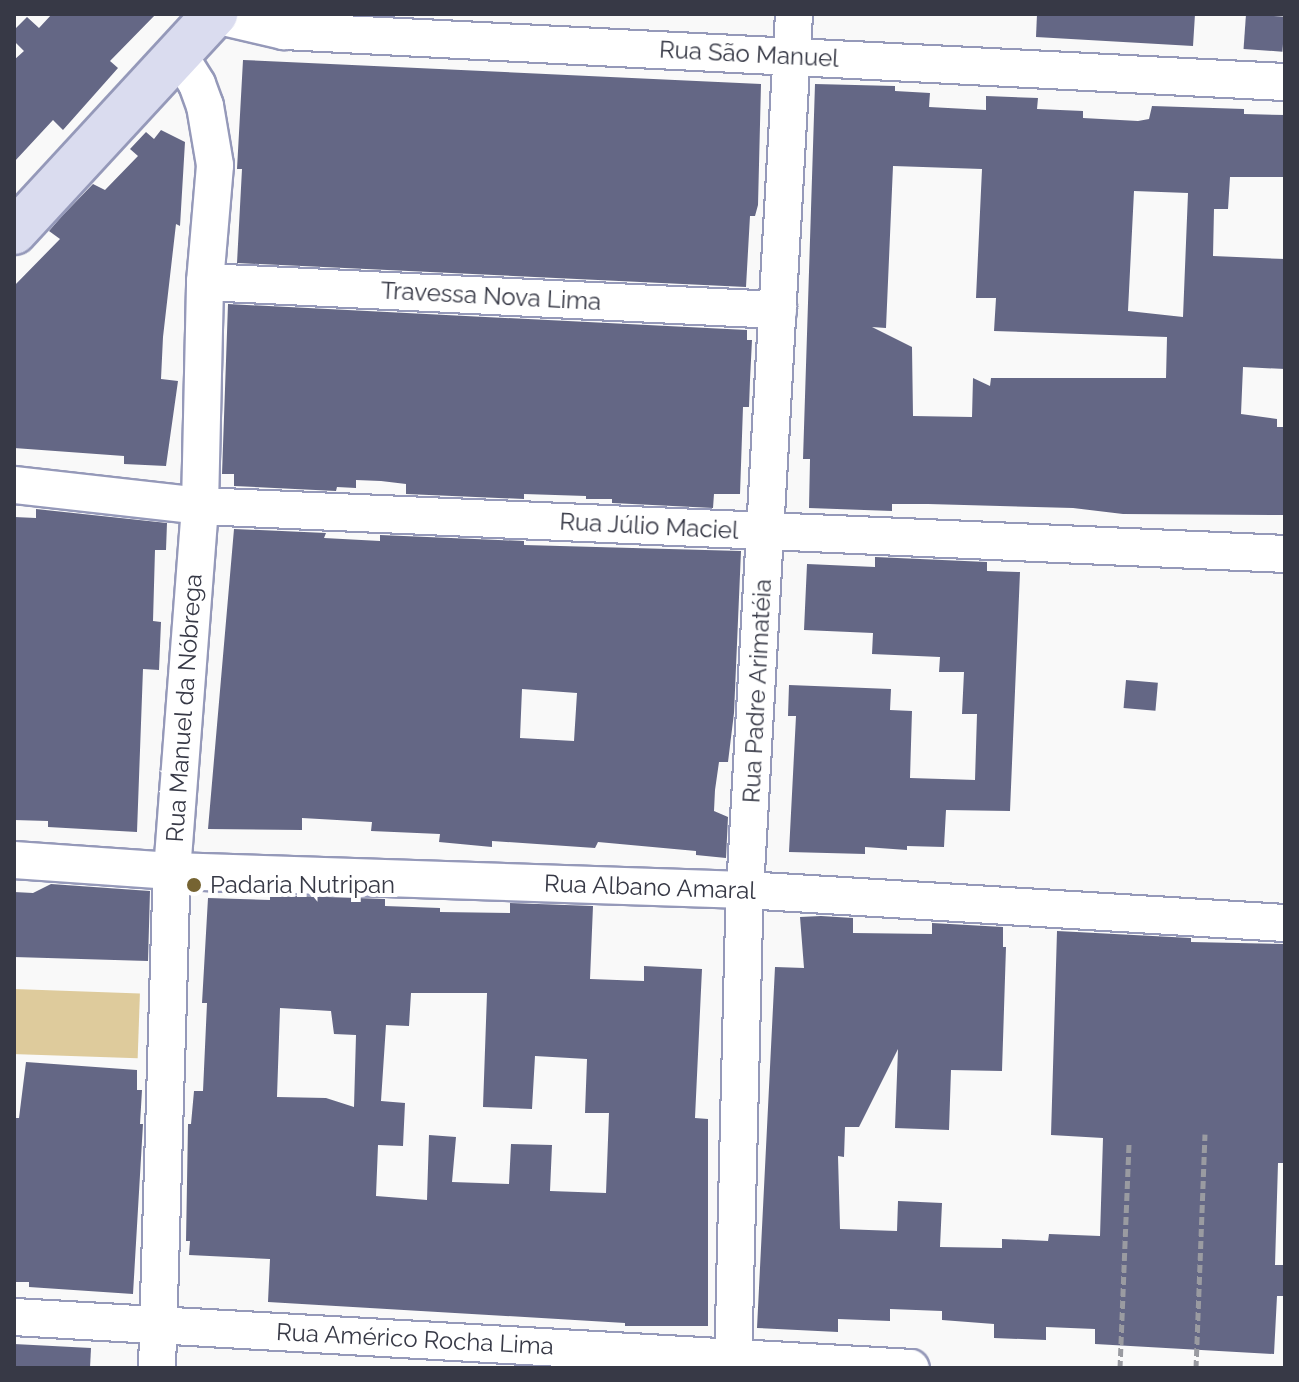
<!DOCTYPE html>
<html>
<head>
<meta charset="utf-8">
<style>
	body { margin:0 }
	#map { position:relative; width:1299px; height:1382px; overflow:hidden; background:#f9f9f9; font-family:Raleway,sans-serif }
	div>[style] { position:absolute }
	.green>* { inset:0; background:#decb9c; transform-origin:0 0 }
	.building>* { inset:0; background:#646785; transform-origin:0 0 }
	.path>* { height:5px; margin-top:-2.5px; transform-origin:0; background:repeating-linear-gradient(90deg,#9a9ba1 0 8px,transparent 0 12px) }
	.roads { filter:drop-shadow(2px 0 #9599b9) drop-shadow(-2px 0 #9599b9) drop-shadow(0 2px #9599b9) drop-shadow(0 -2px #9599b9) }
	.minor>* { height:36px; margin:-18px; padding:0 18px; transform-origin:18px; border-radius:18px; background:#fff }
	.secondary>* { height:44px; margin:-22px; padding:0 22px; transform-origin:22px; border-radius:22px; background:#dadcef }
	.dots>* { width:22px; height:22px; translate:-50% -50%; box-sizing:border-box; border:4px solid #fff; border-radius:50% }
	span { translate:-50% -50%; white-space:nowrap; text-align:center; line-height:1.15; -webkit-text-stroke:8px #fff; paint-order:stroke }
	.street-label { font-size:24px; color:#373946 }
	.poi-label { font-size:24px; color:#373946 }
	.left { translate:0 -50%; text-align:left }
	.frame { position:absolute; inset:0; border:16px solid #373946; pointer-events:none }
</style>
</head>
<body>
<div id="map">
	<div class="green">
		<div style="left:14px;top:989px;width:126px;height:65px;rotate:2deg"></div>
	</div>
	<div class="building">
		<div style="clip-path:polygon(52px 14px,156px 14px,110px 61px,118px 68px,63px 130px,53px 120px,14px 162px,14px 60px,24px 51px,14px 41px,14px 30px,27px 17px,39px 28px)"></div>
		<div style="clip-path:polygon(1037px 14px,1195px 14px,1193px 46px,1036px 37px)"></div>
		<div style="left:1246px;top:14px;width:39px;height:35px;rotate:4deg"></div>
		<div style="clip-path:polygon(243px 60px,761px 84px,758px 205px,755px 216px,750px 216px,746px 287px,237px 263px,242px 169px,237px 169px)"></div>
		<div style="clip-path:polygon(evenodd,815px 84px,895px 86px,895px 91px,930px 93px,929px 107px,986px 110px,986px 96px,1038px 98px,1037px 109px,1083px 111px,1083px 118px,1138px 121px,1149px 119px,1152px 106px,1244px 109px,1244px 114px,1285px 115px,1285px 177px,1230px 177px,1228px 209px,1214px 209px,1213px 256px,1285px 259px,1285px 369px,1243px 367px,1241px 414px,1277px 419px,1277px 427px,1285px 427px,1285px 515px,1123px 514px,1073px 508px,928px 504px,892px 504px,892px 511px,809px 508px,810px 459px,803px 459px,815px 84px,893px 166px,982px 169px,976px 298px,996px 298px,994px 331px,1167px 337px,1166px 378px,991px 378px,990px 386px,973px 378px,972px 417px,913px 416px,912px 347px,872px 327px,886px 328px,893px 166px,815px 84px,1134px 191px,1188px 193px,1183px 317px,1128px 311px,1134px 191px)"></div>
		<div style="clip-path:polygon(161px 130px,185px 142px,180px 226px,176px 224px,163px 337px,161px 379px,178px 381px,166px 466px,124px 464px,124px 456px,14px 448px,14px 286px,60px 239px,49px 231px,62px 216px,93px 184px,105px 190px,138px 156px,130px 149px,146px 132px,154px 139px)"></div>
		<div style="clip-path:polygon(228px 304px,747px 330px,747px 340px,752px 340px,750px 380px,749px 407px,743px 407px,740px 494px,714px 494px,713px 508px,612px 503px,612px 499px,586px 499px,586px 496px,524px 494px,524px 499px,406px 494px,406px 484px,381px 481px,356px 480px,356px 488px,337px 487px,336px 491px,234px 486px,234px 474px,222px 474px)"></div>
		<div style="clip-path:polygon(36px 509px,167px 523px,166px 550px,155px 550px,153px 621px,161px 622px,159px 670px,143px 669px,137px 832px,48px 827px,48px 821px,14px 820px,14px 517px,36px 518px)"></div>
		<div style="clip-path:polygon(evenodd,234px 529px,326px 533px,324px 538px,380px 541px,380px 535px,524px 541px,524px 545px,741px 551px,734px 713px,728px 762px,719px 762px,715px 790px,714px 811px,728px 817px,726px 858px,696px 855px,696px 851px,598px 842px,595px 848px,492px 841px,492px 847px,439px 842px,440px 834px,371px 831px,372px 822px,302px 818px,302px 830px,208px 829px,234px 529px,522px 689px,577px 693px,574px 741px,520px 738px,522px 689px)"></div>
		<div style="clip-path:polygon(875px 557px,987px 562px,987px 571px,1020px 572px,1010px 811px,946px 810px,944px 847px,907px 846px,907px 850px,865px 847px,865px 854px,789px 852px,796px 716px,788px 716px,789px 685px,891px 689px,890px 710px,912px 711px,910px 778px,975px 780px,977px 714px,962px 714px,964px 672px,939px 672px,940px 657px,872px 654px,873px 633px,804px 630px,807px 564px,875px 567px)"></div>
		<div style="left:1126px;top:680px;width:32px;height:28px;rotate:5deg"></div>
		<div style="clip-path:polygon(51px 884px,150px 891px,148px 961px,14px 957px,14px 892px,33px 893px)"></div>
		<div style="clip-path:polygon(evenodd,270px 895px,385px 899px,385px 906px,440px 908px,440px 912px,510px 913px,510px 903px,593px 906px,590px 979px,644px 981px,644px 966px,702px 969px,695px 1118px,708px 1119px,708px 1326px,625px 1326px,625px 1323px,268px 1302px,270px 1259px,189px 1255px,190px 1241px,186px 1241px,188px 1124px,191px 1124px,194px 1091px,203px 1091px,207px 1003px,202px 1003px,208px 898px,270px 900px,270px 895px,411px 993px,487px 993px,483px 1107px,532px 1109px,535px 1056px,587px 1059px,585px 1113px,609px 1113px,606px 1193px,550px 1191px,552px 1145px,511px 1144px,509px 1184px,452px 1182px,456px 1137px,429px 1135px,427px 1200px,376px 1196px,378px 1145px,403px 1146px,405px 1103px,381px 1101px,386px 1025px,409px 1026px,411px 993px,270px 895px,280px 1008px,331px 1011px,334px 1034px,356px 1035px,354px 1107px,326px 1098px,277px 1097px,280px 1008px)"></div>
		<div style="clip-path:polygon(821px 916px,853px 918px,853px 933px,932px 934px,932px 923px,1003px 927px,1003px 947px,1006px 947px,1002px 1071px,951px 1070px,949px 1130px,895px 1128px,898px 1049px,859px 1127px,845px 1127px,844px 1157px,838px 1156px,840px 1229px,897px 1231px,898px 1201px,942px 1203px,940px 1247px,1002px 1248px,1002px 1239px,1048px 1241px,1049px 1234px,1100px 1236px,1103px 1138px,1051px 1135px,1057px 931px,1191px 938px,1191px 942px,1285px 944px,1285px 1163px,1278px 1163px,1275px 1265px,1285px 1265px,1284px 1296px,1277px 1296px,1274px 1354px,1095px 1344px,1095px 1329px,1046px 1327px,1046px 1340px,994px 1338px,994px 1324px,942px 1320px,942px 1311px,890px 1309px,890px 1321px,838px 1319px,838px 1332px,757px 1328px,775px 967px,804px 968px,800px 917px)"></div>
		<div style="clip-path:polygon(26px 1062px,137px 1070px,137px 1090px,142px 1090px,140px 1124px,143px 1124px,133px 1294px,29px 1287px,29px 1282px,14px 1282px,14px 1118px,19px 1118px)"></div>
		<div style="clip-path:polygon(14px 1344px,91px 1348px,90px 1368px,14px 1368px)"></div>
	</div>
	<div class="path">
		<div style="left:1120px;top:1368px;width:226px;rotate:-87.7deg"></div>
		<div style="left:1196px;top:1368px;width:234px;rotate:-87.8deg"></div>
	</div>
	<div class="roads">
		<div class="minor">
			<div style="left:215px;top:15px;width:71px;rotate:13.1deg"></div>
			<div style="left:284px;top:31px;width:1002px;rotate:2.92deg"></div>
			<div style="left:205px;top:282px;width:574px;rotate:2.8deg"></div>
			<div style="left:14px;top:485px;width:187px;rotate:6.4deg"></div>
			<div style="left:200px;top:506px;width:1086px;rotate:2.53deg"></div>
			<div style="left:14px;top:860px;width:158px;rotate:4deg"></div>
			<div style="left:172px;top:871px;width:573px;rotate:1.9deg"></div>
			<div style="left:745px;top:890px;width:541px;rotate:3.5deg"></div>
			<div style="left:14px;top:1317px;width:898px;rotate:3.25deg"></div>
			<div style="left:157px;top:1368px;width:497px;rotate:-88.3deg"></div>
			<div style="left:172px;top:871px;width:366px;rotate:-85.6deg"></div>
			<div style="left:200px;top:506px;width:224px;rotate:-88.7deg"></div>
			<div style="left:205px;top:282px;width:117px;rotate:-85.1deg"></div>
			<div style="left:215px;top:165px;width:60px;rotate:-99.6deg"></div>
			<div style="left:205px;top:106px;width:23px;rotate:-110deg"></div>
			<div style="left:197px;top:84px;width:34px;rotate:-122deg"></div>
			<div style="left:733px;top:1368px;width:478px;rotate:-88.6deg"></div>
			<div style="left:745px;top:890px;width:877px;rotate:-86.8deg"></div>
		</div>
		<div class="secondary">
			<div style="left:14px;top:232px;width:297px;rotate:-47.3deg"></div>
		</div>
	</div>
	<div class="dots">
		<div style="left:194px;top:885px;background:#766432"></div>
	</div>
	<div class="street-label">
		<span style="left:749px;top:54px;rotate:3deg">Rua São Manuel</span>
		<span style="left:491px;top:296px;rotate:3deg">Travessa Nova Lima</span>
		<span style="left:649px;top:526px;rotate:3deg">Rua Júlio Maciel</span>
		<span style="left:757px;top:691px;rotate:-87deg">Rua Padre Arimatéia</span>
		<span style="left:184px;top:708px;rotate:-86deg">Rua Manuel da Nóbrega</span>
		<span style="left:650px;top:887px;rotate:2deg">Rua Albano Amaral</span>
		<span style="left:415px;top:1339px;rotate:3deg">Rua Américo Rocha Lima</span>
	</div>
	<div class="poi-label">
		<span class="left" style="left:210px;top:885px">Padaria Nutripan</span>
	</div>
	<div class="frame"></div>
</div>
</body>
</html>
